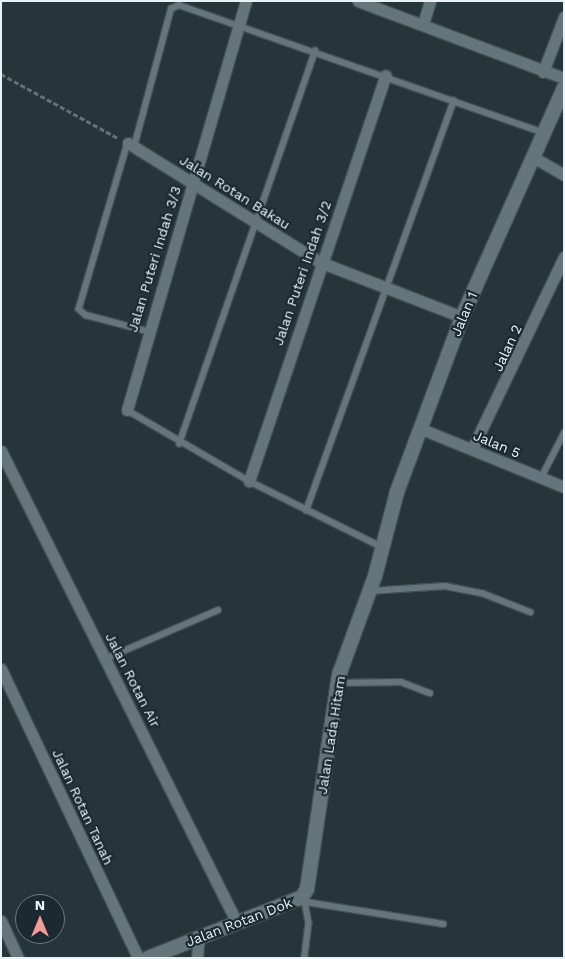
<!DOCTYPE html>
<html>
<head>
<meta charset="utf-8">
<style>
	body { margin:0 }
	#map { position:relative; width:565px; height:959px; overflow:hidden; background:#25353a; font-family:"Work Sans",sans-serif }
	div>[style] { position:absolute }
	.path>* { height:2.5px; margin-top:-1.25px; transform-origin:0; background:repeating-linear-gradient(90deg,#647276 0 5px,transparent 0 7.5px) }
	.roads { filter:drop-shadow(1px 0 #425054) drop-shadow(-1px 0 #425054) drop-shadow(0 1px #425054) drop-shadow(0 -1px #425054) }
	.service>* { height:5.5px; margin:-2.75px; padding:0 2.75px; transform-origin:2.75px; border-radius:2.75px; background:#64767c }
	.minor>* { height:11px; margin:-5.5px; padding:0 5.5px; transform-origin:5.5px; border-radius:5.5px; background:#64767c }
	.tertiary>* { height:14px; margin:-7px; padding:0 7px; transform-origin:7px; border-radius:7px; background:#64767c }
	span { translate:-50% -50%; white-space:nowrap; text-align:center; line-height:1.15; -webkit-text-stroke:4.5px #1b2a30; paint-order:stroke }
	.street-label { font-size:14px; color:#e9f3f6 }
	.frame { position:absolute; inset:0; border:2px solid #e9f3f6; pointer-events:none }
	.north { position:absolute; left:15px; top:894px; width:50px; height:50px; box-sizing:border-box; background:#1b2a30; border:1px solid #6d7a7f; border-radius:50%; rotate:0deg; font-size:14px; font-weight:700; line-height:20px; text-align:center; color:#e9f3f6 }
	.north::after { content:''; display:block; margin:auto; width:18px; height:22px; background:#f59b9a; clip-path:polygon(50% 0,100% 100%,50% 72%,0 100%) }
</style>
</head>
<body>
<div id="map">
	<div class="path">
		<div style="left:1px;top:74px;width:133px;rotate:28.7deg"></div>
	</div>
	<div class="roads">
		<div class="service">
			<div style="left:128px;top:143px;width:173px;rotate:106.4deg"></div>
			<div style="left:79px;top:309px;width:9px;rotate:41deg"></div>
			<div style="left:86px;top:315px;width:63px;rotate:14.7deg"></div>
			<div style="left:134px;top:147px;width:143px;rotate:-75deg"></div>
			<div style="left:171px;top:9px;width:9px;rotate:-27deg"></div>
			<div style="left:179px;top:5px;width:387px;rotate:19.3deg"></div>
			<div style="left:127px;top:410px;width:141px;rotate:30.2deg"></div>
			<div style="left:249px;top:481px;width:148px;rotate:26.4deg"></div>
			<div style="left:179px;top:444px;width:416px;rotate:-70.9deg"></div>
			<div style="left:541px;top:478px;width:51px;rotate:-62.9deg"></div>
			<div style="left:306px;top:511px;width:436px;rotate:-70.2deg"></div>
			<div style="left:370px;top:591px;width:75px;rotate:-3.8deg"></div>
			<div style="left:445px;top:586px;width:38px;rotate:11deg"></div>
			<div style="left:482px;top:593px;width:52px;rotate:21.6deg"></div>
			<div style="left:105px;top:659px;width:123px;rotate:-23.4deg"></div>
			<div style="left:338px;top:683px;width:63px;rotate:-0.9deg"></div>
			<div style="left:401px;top:682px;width:31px;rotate:21deg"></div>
			<div style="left:305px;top:901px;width:22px;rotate:80deg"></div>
			<div style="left:309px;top:923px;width:35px;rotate:97deg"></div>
			<div style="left:306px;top:902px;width:139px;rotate:9.1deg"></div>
		</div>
		<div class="minor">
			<div style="left:358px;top:1px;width:220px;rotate:20.5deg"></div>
			<div style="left:423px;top:24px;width:24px;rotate:-73deg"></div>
			<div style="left:543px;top:72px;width:59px;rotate:-69.1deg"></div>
			<div style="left:128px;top:143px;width:226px;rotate:31.8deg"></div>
			<div style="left:320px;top:262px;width:152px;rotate:21.2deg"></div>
			<div style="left:533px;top:157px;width:36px;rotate:30deg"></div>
			<div style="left:127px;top:410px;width:426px;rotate:-73.8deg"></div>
			<div style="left:419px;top:428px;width:157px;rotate:22.1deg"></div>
			<div style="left:472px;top:449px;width:213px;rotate:-64.4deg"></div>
			<div style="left:1px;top:451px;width:528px;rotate:63.43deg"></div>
			<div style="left:249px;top:481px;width:428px;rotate:-71.4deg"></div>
			<div style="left:1px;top:669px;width:320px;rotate:64.6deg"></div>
			<div style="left:1px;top:921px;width:41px;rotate:65.3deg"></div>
			<div style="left:197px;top:958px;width:21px;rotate:-85deg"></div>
		</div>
		<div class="tertiary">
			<div style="left:148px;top:958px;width:166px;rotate:-21.6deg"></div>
			<div style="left:302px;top:897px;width:9px;rotate:-58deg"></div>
			<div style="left:307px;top:889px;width:216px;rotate:-81.5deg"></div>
			<div style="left:339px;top:675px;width:105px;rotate:-70deg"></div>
			<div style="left:375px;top:576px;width:87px;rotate:-75.3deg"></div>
			<div style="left:397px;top:492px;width:187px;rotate:-69.6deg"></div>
			<div style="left:462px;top:317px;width:251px;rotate:-66deg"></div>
		</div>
	</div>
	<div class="street-label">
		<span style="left:235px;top:192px;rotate:32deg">Jalan Rotan Bakau</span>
		<span style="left:154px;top:259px;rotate:-73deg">Jalan Puteri Indah 3/3</span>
		<span style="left:302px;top:273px;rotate:-71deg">Jalan Puteri Indah 3/2</span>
		<span style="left:464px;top:314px;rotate:-67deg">Jalan 1</span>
		<span style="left:507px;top:348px;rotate:-65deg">Jalan 2</span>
		<span style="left:497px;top:444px;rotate:23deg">Jalan 5</span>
		<span style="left:133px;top:680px;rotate:63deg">Jalan Rotan Air</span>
		<span style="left:331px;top:735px;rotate:-81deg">Jalan Lada Hitam</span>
		<span style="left:83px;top:807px;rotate:65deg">Jalan Rotan Tanah</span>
		<span style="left:239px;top:922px;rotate:-21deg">Jalan Rotan Dok</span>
	</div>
	<div class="frame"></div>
	<div class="north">N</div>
</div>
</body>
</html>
